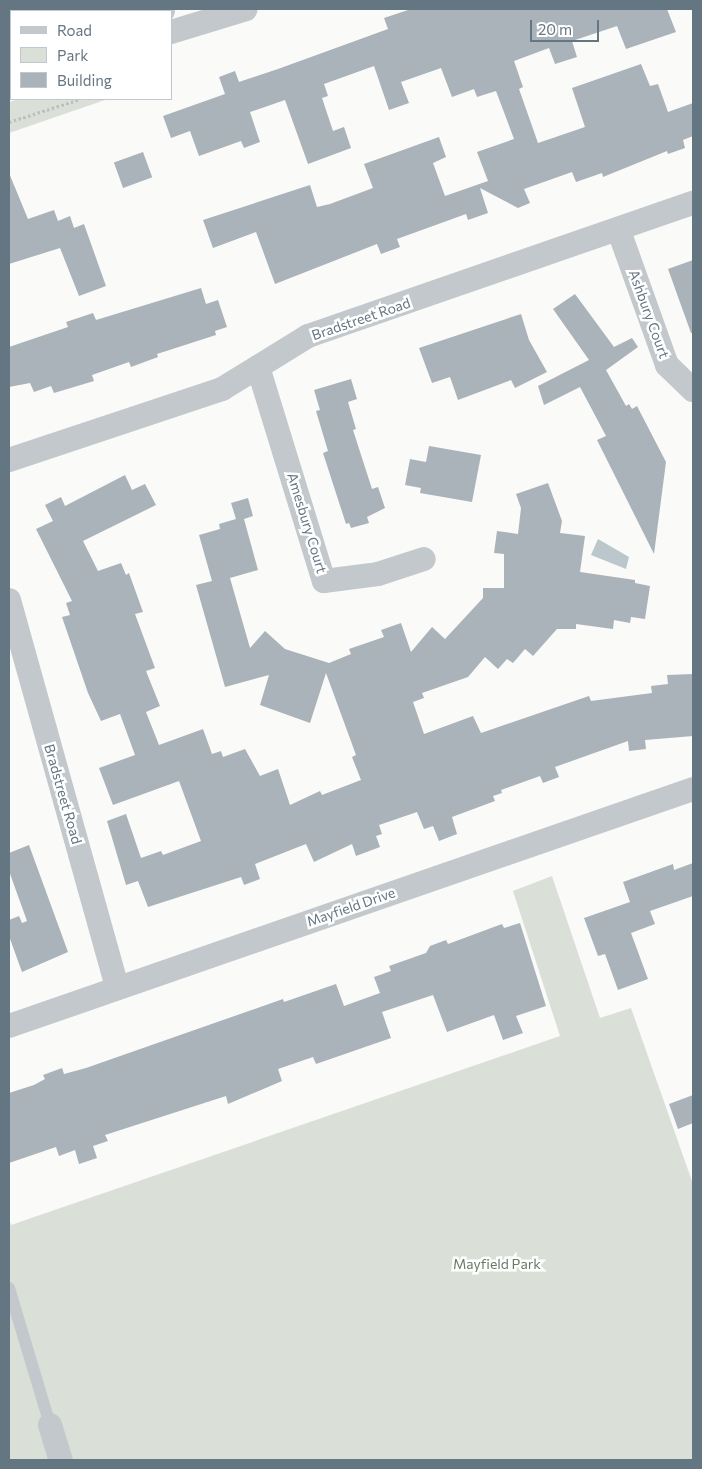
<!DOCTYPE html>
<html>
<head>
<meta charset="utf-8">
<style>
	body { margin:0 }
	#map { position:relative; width:702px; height:1469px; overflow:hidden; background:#fafaf8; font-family:Commissioner,sans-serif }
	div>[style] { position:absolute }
	.green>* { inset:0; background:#dadfd7 }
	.water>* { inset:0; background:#bbc7cb }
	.building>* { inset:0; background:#aab3b9; transform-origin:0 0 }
	.path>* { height:3px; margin-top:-1.5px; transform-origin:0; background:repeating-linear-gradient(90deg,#bbbfc2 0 2.5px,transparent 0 5px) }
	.service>* { height:12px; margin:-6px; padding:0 6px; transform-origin:6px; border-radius:6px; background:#c3c8cc }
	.minor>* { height:24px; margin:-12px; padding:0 12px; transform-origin:12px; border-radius:12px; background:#c3c8cc }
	span { translate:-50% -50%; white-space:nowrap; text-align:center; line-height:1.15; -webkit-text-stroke:5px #fff; paint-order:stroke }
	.street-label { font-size:14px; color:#657683 }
	.park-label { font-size:14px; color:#687a64 }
	.frame { position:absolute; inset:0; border:10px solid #657683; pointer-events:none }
	.legend { position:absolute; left:10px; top:10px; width:162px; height:90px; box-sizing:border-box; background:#fff; border:1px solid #c1c8cd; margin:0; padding:6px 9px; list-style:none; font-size:15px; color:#657683 }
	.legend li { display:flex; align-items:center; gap:10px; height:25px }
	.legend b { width:25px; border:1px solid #c1c8cd }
	.scale { position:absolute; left:530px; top:20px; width:69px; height:22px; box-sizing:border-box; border:2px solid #657683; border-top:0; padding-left:6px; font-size:15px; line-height:18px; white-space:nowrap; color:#657683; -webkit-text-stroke:4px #fff; paint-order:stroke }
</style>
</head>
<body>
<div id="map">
	<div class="green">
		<div style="clip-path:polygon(19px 99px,108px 99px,9px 133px,9px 102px)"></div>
		<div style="clip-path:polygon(552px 876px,600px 1018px,631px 1008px,693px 1184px,693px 1460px,9px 1460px,9px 1218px,11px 1225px,560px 1036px,513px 891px)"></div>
	</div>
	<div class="water">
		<div style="clip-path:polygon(598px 539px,629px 557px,626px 569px,591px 555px)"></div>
	</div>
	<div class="building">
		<div style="clip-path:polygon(411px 9px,667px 9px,676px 32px,626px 49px,617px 26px,572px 41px,577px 57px,555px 64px,549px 48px,514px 61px,523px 87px,519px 89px,538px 143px,585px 127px,572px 88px,641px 64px,650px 86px,658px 84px,668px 112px,693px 103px,693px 136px,683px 140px,685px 148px,668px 154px,667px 151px,603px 177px,602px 173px,576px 182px,572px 172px,524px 189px,530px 203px,518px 208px,480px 188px,488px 213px,468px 220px,466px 214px,397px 239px,400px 247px,381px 254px,377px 244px,275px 284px,256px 232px,213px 248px,203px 220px,310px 185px,317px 207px,330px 204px,373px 188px,364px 164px,439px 137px,446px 157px,433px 163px,445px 196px,488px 181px,477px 152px,514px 139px,496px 91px,477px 97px,474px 89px,452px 97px,441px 68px,401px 82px,409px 103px,389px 110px,374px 66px,324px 84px,328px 96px,322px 98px,333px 131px,344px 127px,351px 148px,308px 164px,285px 100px,250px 112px,260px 142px,244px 148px,241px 141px,199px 156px,190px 131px,171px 138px,163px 116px,225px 94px,219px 77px,235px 71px,239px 82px,278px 69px,388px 29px,384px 18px)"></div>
		<div style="left:143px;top:152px;width:27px;height:31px;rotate:70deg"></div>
		<div style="clip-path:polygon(9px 173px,28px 219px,54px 210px,58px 221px,70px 216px,74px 228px,84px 224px,106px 286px,79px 296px,60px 248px,9px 264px)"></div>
		<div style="clip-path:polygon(693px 260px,693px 333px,691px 333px,668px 269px)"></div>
		<div style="clip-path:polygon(201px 288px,206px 304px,218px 300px,227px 327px,215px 331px,216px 335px,157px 354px,158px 357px,131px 367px,129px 362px,92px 375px,94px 381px,54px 393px,51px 386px,34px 392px,30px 383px,9px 387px,9px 347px,68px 327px,66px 322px,93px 313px,96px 320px)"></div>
		<div style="clip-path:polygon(575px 294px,614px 347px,632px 338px,638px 347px,606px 370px,626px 406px,629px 404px,632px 409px,637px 406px,666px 462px,654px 554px,597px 440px,606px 436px,580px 387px,544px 405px,538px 386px,589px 360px,553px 309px)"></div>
		<div style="clip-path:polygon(521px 314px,529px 340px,547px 372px,515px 388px,511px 380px,458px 400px,450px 377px,432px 383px,419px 348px)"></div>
		<div style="clip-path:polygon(351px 379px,357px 399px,348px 402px,356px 429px,353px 430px,372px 489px,378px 487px,385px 508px,367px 517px,369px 523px,351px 528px,349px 523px,346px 524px,323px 453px,328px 451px,316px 411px,320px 410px,314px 390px)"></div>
		<div style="clip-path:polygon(429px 446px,481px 455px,472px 502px,420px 493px,421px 488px,405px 485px,410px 459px,426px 462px)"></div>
		<div style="clip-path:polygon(125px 475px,132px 490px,145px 484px,156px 505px,83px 541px,98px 571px,121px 563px,126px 575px,129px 573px,143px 612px,135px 614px,155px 668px,146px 671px,160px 706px,146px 712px,159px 745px,203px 729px,212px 754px,221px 751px,223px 757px,245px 749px,260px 776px,278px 769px,290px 805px,320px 791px,322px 795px,361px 780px,352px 757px,356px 755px,326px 673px,310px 723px,260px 705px,269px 675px,225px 687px,196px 585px,212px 581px,199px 535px,220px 529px,219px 524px,236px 519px,231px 503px,248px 498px,253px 516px,244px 519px,258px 570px,230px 578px,250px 648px,265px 631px,285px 649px,329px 663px,351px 654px,349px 649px,384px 637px,381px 630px,401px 623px,411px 652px,432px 627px,445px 639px,483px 598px,483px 588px,504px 588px,504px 554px,494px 553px,497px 531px,518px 534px,521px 508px,516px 494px,548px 483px,562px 521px,560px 533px,585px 536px,580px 572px,635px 580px,635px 583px,650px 586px,645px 619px,631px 617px,630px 623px,614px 620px,613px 629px,576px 624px,576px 629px,557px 629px,533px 656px,525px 649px,513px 663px,507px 659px,498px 669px,485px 657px,468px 677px,422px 693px,424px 698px,413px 702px,424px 734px,473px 716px,481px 733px,589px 696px,591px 701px,652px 693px,651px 686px,668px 684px,667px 675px,693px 674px,693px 736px,645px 740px,646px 749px,629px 751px,628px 741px,555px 767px,559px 777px,543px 783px,540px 776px,501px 790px,502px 793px,493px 796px,495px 801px,452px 817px,457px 834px,439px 841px,433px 826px,424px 829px,417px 812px,379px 825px,382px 834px,376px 836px,380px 847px,356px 856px,352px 844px,314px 862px,306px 844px,255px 864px,260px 879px,244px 885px,241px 877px,148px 907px,138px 881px,126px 885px,107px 821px,126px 814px,141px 858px,161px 851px,163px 855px,201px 841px,179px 781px,113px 805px,99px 768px,135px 755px,120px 714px,101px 721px,88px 693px,62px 617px,70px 615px,66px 603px,72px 601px,36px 529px,53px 521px,45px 505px,61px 497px,65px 506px)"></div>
		<div style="clip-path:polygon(29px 845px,68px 952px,22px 972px,9px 936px,9px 920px,19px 916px,22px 923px,27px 921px,9px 871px,9px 853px)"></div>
		<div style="clip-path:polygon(693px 863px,693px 896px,650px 911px,655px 924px,631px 933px,648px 979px,618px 990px,605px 954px,598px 956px,584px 918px,630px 902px,623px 882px,673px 864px,674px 870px)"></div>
		<div style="clip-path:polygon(520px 923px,546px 1006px,516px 1016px,523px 1033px,503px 1040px,494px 1015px,447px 1032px,433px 995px,382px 1012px,391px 1038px,316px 1064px,313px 1057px,278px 1069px,282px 1081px,228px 1104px,226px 1096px,105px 1135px,108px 1141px,93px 1146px,97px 1158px,79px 1164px,75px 1150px,59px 1156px,56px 1147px,9px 1163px,9px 1093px,34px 1085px,45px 1079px,43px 1075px,62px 1068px,64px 1074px,86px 1068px,283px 999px,284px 1002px,336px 984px,344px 1006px,380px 993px,374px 977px,391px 971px,389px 966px,426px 953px,430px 946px,446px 940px,448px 944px,502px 924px,504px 928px)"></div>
		<div style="clip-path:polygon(693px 1095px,693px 1123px,678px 1129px,669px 1104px)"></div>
	</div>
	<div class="path">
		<div style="left:9px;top:122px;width:75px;rotate:-17.9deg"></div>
	</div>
	<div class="service">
		<div style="left:9px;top:1288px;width:143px;rotate:73.3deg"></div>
	</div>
	<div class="minor">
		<div style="left:162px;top:9px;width:2px;rotate:63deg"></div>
		<div style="left:171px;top:32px;width:78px;rotate:-17deg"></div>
		<div style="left:619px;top:231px;width:142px;rotate:70.3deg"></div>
		<div style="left:667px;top:365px;width:36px;rotate:44deg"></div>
		<div style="left:258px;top:367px;width:224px;rotate:72.9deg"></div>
		<div style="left:324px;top:581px;width:54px;rotate:-7.4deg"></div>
		<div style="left:378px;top:574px;width:48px;rotate:-18.1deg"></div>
		<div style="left:9px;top:460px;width:225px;rotate:-18.4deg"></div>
		<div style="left:222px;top:389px;width:101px;rotate:-31.6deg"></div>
		<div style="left:308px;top:336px;width:407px;rotate:-19.1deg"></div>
		<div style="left:9px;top:600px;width:403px;rotate:74.4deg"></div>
		<div style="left:9px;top:1026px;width:724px;rotate:-19.11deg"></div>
		<div style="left:50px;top:1425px;width:37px;rotate:73deg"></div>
	</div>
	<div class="street-label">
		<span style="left:649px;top:314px;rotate:70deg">Ashbury Court</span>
		<span style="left:361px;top:319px;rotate:-19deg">Bradstreet Road</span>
		<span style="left:307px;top:523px;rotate:73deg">Amesbury Court</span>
		<span style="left:63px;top:794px;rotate:74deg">Bradstreet Road</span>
		<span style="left:351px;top:907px;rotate:-19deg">Mayfield Drive</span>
	</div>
	<div class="park-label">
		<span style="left:497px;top:1264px">Mayfield Park</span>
	</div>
	<div class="frame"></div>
	<ul class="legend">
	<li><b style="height:6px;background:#c3c8cc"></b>Road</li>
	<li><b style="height:14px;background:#dadfd7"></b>Park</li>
	<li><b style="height:14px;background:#aab3b9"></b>Building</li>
	</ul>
	<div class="scale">20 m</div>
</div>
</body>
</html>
